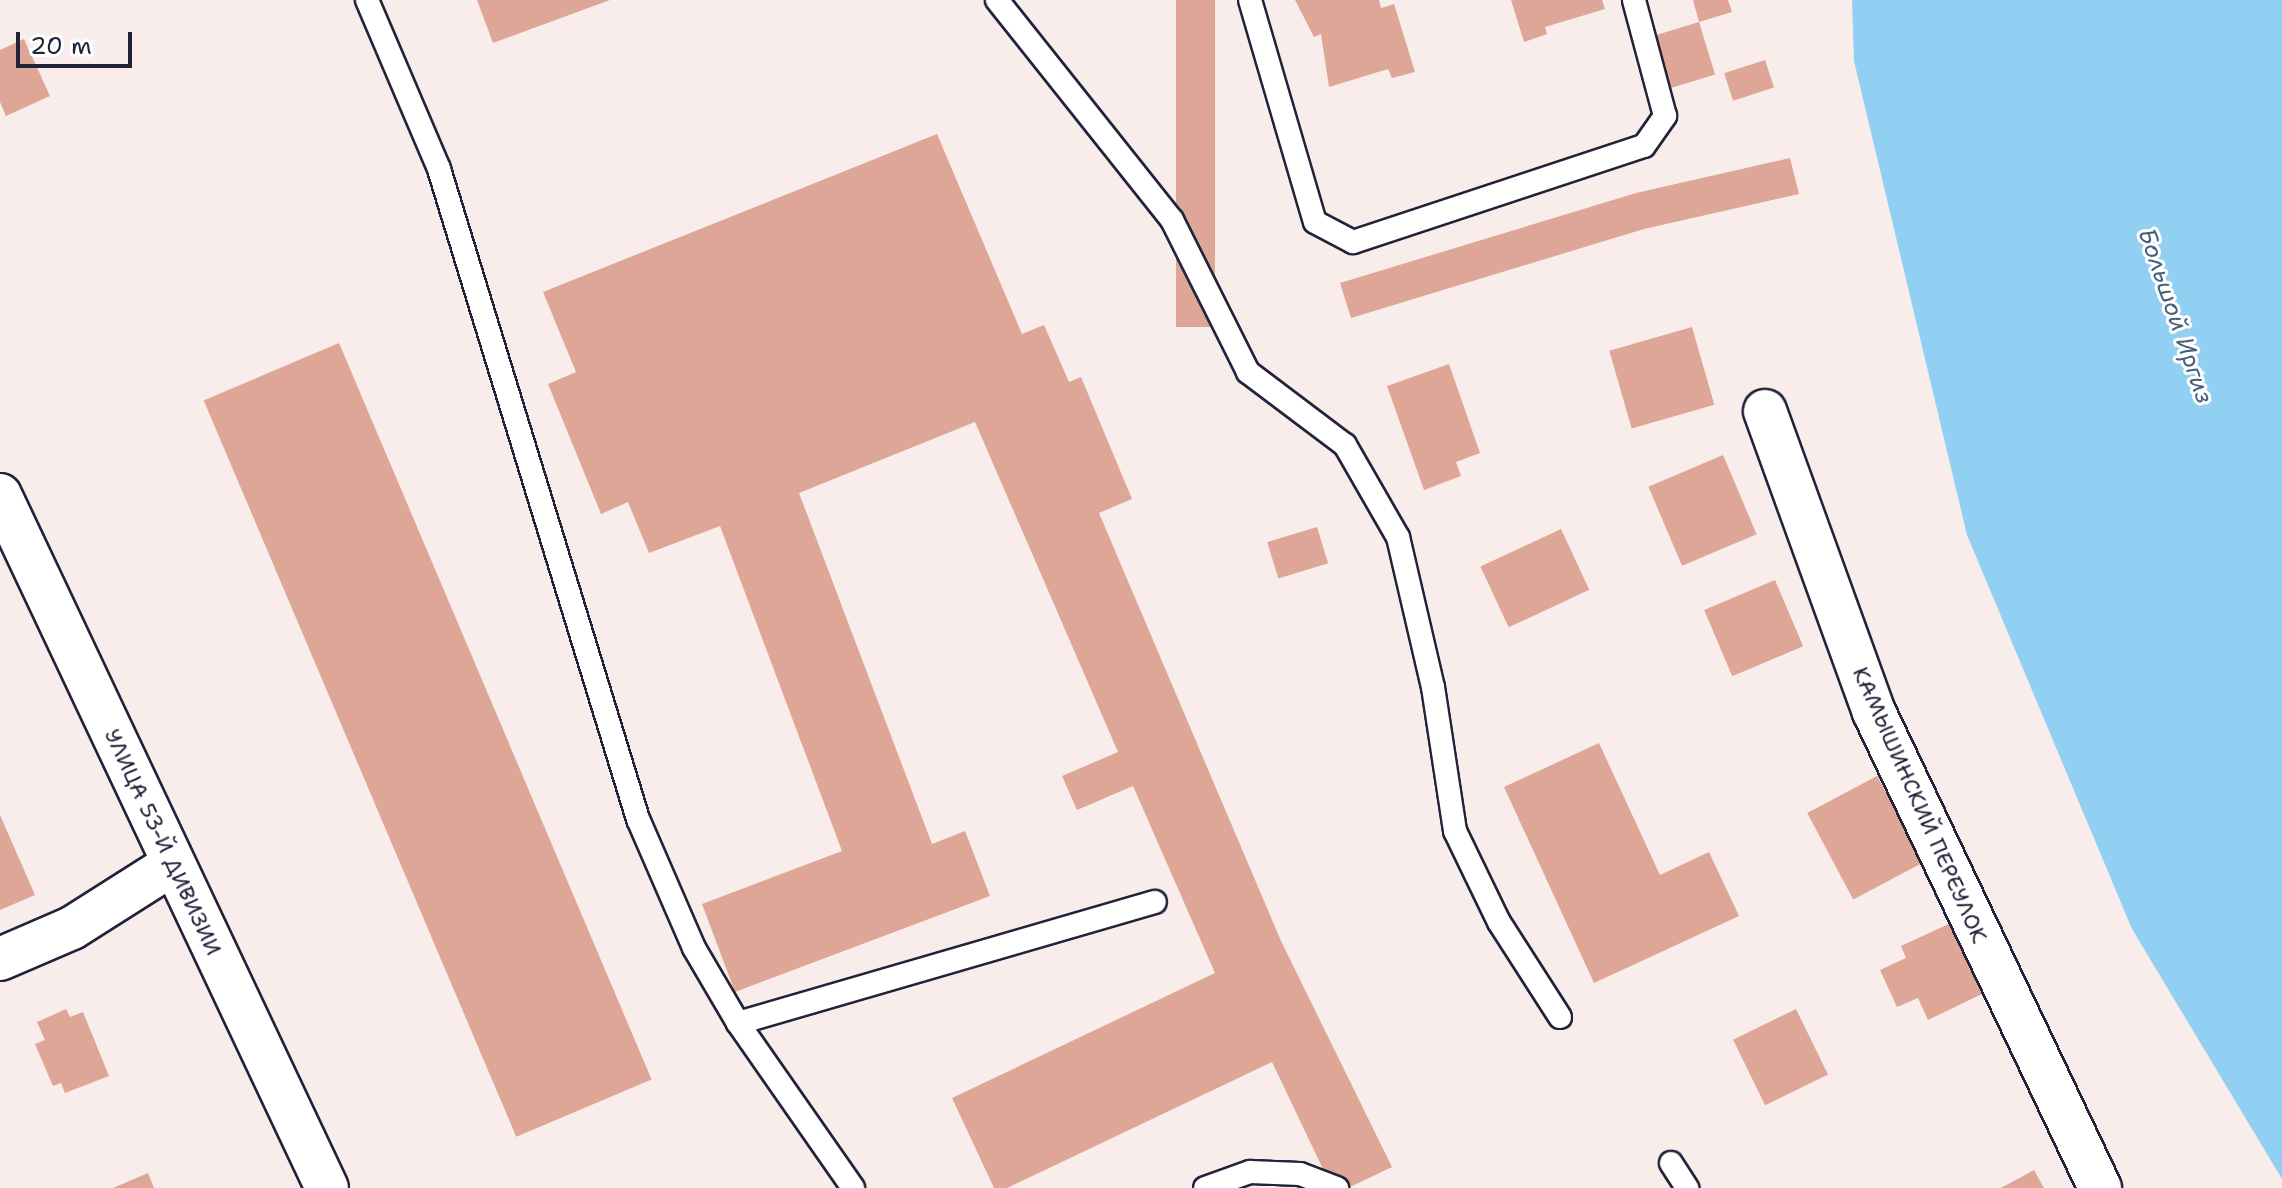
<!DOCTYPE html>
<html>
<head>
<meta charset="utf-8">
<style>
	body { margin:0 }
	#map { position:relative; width:2282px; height:1188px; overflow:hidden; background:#f8edea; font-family:"Shantell Sans",sans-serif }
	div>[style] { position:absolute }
	.water>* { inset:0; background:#92d0f3 }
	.building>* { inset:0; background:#dda696; transform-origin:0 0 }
	.roads { filter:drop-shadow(2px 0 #22223b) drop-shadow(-2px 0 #22223b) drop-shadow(0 2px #22223b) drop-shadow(0 -2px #22223b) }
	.lane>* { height:22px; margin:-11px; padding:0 11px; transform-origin:11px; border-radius:11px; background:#fff }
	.street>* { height:42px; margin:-21px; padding:0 21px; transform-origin:21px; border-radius:21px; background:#fff }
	span { translate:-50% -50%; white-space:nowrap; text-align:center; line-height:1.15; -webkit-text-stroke:6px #fff; paint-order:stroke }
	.street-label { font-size:22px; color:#22223b }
	.water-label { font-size:24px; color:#495f7b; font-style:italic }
	.scale { position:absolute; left:16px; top:32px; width:116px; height:36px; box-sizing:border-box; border:4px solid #22223b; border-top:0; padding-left:10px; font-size:24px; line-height:28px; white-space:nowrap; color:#22223b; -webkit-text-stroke:6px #fff; paint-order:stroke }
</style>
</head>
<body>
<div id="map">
	<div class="water">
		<div style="clip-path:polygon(1852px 0,2282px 0,2282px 1179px,2132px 929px,1967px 535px,1854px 61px)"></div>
	</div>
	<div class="building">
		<div style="clip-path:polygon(477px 0,610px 0,493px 43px)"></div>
		<div style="left:1176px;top:0;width:39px;height:327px"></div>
		<div style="clip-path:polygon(1295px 0,1379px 0,1381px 8px,1394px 4px,1415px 72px,1392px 78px,1388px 69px,1329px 87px,1321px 34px,1314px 37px)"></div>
		<div style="clip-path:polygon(1511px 0,1602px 0,1605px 9px,1545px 27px,1547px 34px,1524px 42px)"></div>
		<div style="clip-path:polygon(1693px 0,1728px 0,1732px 12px,1699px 22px)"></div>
		<div style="left:1699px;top:22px;width:55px;height:47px;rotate:73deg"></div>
		<div style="clip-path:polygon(24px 39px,50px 96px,6px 116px,0 102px,0 50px)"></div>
		<div style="left:1765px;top:60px;width:29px;height:43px;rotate:72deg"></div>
		<div style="clip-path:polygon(937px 134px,1022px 334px,1044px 325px,1069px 382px,1081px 377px,1132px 499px,1099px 513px,1281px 941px,1392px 1167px,1348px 1188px,1332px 1188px,1272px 1062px,1007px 1188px,994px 1188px,952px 1098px,1215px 973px,1133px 786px,1077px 810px,1062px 776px,1118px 752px,975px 422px,799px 493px,932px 844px,965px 831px,990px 896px,735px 992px,702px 904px,842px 851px,720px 526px,649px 553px,628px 502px,601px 514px,548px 384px,576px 372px,543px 292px)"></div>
		<div style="clip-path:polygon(1790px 158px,1799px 194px,1644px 229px,1351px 318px,1340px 283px,1636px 193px)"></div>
		<div style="left:1692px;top:327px;width:81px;height:86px;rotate:74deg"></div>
		<div style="left:339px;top:343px;width:800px;height:147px;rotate:67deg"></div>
		<div style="clip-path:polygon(1449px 364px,1480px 453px,1456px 462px,1461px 476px,1424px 490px,1387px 386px)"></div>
		<div style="left:1723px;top:455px;width:86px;height:81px;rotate:67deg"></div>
		<div style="left:1317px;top:527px;width:38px;height:52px;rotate:73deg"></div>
		<div style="left:1561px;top:529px;width:67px;height:89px;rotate:65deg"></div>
		<div style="left:1775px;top:580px;width:72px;height:77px;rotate:67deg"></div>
		<div style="clip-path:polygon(1599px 743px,1660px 875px,1709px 852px,1739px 916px,1594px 983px,1504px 787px)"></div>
		<div style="left:1877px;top:776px;width:98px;height:79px;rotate:62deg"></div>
		<div style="clip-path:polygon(0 815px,35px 895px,0 910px)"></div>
		<div style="clip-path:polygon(1953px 922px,1986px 992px,1928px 1020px,1918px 998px,1897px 1007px,1880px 970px,1906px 958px,1901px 946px)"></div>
		<div style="clip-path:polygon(66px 1009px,70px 1017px,83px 1012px,109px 1076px,65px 1093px,61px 1083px,53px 1086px,35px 1044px,45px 1040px,37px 1022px)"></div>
		<div style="left:1796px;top:1009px;width:73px;height:70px;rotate:64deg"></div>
		<div style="clip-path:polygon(2034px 1170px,2044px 1188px,2001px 1188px)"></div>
		<div style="clip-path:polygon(148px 1173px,154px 1188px,113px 1188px)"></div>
	</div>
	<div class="roads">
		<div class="lane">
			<div style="left:367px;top:0;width:184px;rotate:66.9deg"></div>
			<div style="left:439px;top:169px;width:680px;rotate:72.98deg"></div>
			<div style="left:638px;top:819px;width:141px;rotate:66.5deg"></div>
			<div style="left:694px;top:948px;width:87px;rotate:59.6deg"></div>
			<div style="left:738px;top:1023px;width:434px;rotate:-16.2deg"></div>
			<div style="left:997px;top:0;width:281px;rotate:51.5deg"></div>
			<div style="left:1172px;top:220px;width:170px;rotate:63.4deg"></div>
			<div style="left:1248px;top:372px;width:121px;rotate:37deg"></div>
			<div style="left:1345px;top:445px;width:106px;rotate:60.1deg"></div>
			<div style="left:1398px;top:537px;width:154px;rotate:76.9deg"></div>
			<div style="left:1433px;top:687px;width:146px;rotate:81.3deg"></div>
			<div style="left:1455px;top:831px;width:101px;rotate:64.2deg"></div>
			<div style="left:1499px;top:922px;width:113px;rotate:57.3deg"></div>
			<div style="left:1250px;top:0;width:231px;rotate:73.7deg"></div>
			<div style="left:1315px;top:222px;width:43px;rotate:27.8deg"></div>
			<div style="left:1353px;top:242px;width:306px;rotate:-18.3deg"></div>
			<div style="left:1644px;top:146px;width:37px;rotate:-55deg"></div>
			<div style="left:1665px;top:116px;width:120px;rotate:-105deg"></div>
			<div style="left:738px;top:1023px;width:201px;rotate:55.1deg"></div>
			<div style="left:1671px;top:1163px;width:30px;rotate:57deg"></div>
			<div style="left:1205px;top:1188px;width:48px;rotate:-19.6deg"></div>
			<div style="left:1250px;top:1172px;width:50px;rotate:2.3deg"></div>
			<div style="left:1300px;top:1174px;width:40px;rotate:21deg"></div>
		</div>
		<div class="street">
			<div style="left:1765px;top:411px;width:320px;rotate:70.1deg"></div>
			<div style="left:1874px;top:712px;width:527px;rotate:64.6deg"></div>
			<div style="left:0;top:495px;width:766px;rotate:64.74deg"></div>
			<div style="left:0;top:959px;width:78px;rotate:-23.3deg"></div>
			<div style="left:72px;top:928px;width:120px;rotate:-32.4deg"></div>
		</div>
	</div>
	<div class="street-label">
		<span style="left:1920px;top:805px;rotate:66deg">КАМЫШИНСКИЙ ПЕРЕУЛОК</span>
		<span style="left:163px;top:842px;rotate:65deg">УЛИЦА 53-Й ДИВИЗИИ</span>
	</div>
	<div class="water-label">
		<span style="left:2175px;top:316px;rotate:71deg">Большой Иргиз</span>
	</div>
	<div class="scale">20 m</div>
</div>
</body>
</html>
